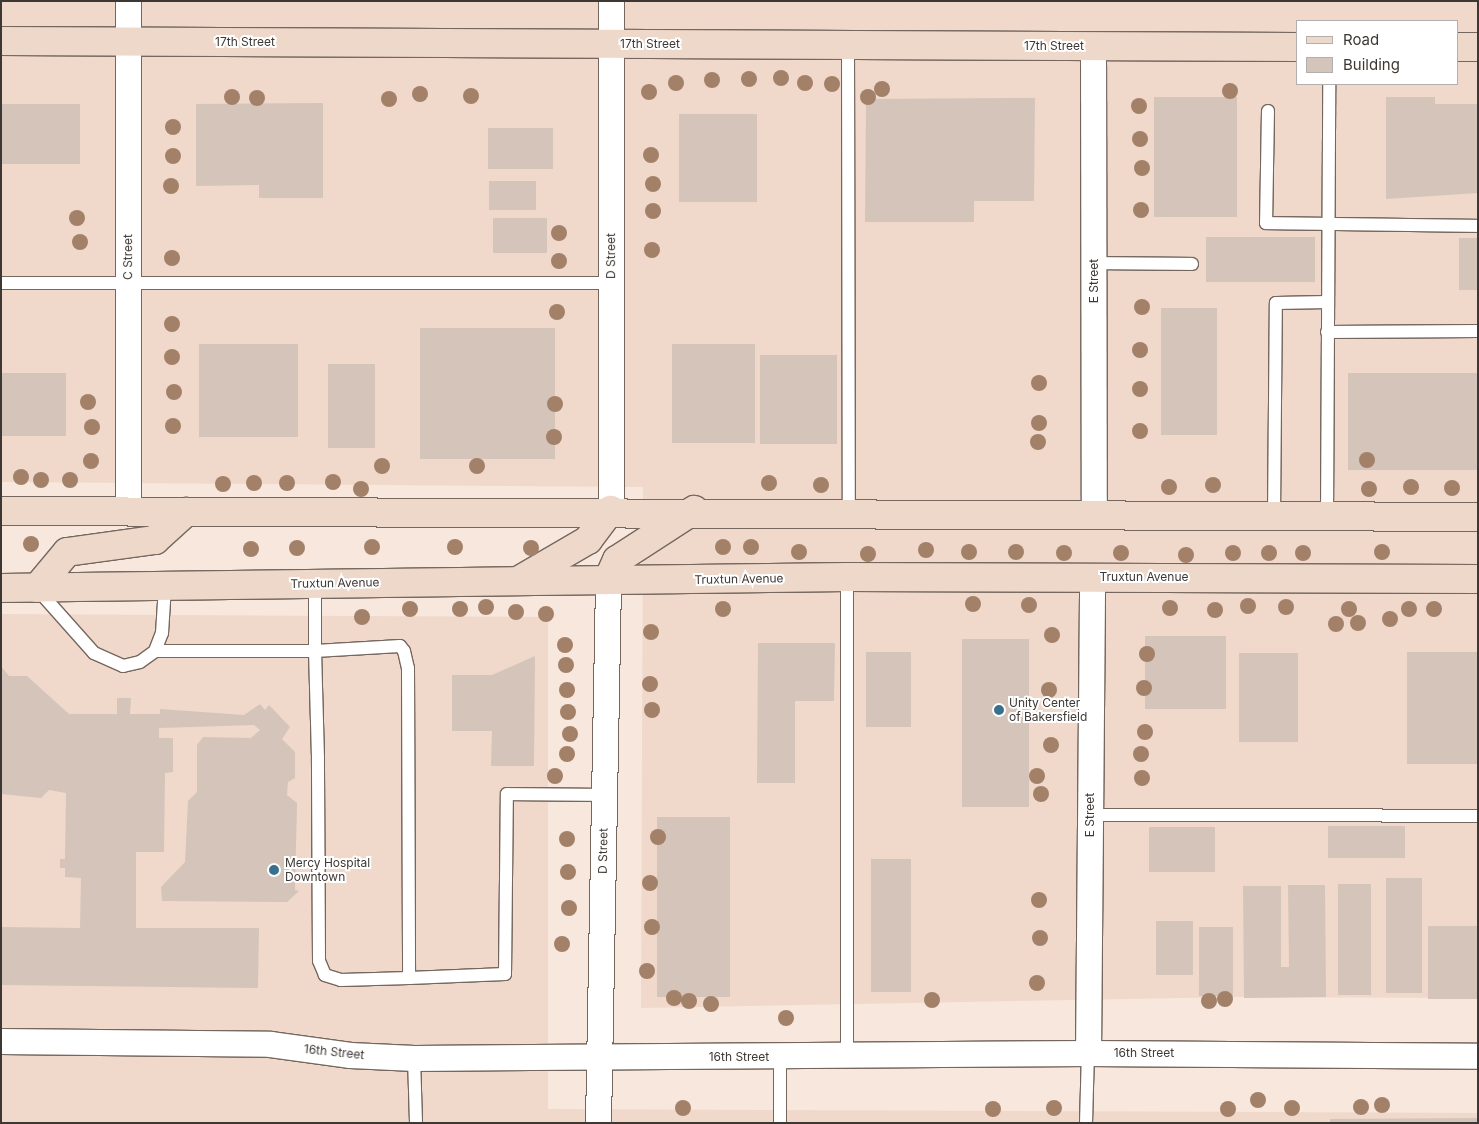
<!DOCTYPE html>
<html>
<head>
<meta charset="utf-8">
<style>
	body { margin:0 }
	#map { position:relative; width:1479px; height:1124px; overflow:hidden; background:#f8e7dd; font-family:Inter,sans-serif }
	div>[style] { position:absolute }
	.built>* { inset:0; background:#f0d9cb }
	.building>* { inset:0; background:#d4c4ba; transform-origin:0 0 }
	.roads { filter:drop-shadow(1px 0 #75675e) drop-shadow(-1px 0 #75675e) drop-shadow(0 1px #75675e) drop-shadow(0 -1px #75675e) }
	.lane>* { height:12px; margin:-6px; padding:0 6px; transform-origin:6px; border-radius:6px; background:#fff }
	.street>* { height:25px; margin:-12.5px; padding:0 12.5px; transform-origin:12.5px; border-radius:12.5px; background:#fff }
	.secondary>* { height:28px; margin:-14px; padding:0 14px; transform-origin:14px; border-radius:14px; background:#edd8ca }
	.trees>* { width:16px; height:16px; margin:-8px; border-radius:50%; background:#a38169 }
	.dots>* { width:14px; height:14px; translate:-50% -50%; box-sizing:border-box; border:2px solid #fff; border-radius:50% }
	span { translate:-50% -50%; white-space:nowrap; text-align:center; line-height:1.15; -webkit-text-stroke:4px #fff; paint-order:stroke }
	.street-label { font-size:12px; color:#3e3834 }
	.poi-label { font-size:12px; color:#3e3834 }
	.left { translate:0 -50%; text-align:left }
	.frame { position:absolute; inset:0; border:2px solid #3e3834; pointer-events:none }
	.legend { position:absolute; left:1296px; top:20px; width:162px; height:65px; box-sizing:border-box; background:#fff; border:1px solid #b2afae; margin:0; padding:6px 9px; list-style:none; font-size:15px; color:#3e3834 }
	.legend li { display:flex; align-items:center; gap:10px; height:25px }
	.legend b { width:25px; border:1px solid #b2afae }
</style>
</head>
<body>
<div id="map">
	<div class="built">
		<div style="clip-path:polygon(evenodd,1px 1px,1478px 1px,1478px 998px,1239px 997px,641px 1008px,643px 487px,1px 482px,1px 1px,1298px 21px,1458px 21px,1458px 84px,1298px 84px,1298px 21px)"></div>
		<div style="clip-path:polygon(1px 614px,548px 617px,548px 1109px,1478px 1113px,1478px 1123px,1px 1123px)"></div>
	</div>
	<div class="building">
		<div style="left:1237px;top:97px;width:120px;height:83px;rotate:90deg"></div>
		<div style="clip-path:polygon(1386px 97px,1435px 97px,1435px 104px,1478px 104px,1478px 193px,1386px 199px)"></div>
		<div style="clip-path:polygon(1035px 98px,1034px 201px,974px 201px,974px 222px,865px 222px,866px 99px)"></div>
		<div style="clip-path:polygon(323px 103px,323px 198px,259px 198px,259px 185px,196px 186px,196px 104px)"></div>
		<div style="left:1px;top:104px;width:79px;height:60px"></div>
		<div style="left:757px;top:114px;width:88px;height:78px;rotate:90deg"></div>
		<div style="left:488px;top:128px;width:65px;height:41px"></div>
		<div style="left:489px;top:181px;width:47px;height:29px"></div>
		<div style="left:493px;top:218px;width:54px;height:35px"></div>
		<div style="left:1315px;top:237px;width:45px;height:109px;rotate:90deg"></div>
		<div style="left:1459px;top:238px;width:19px;height:52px"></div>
		<div style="left:1217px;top:308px;width:127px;height:56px;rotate:90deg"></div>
		<div style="left:420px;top:328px;width:135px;height:131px"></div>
		<div style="left:199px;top:344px;width:99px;height:93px"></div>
		<div style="left:672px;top:344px;width:83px;height:99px"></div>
		<div style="left:760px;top:355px;width:77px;height:89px"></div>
		<div style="left:328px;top:364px;width:47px;height:84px"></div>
		<div style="left:1px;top:373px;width:65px;height:63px"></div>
		<div style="left:1348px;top:373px;width:130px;height:97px"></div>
		<div style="left:1145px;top:636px;width:81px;height:73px"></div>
		<div style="left:962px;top:639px;width:67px;height:168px"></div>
		<div style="clip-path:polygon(758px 643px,835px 643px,834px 701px,795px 701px,795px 783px,757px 783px)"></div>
		<div style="left:911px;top:652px;width:75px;height:45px;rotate:90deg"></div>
		<div style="left:1478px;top:652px;width:112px;height:71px;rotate:90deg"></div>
		<div style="left:1239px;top:653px;width:59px;height:89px"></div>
		<div style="clip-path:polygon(535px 656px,534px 766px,491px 766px,492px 731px,452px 731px,452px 675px,492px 675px)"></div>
		<div style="clip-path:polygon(1px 666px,9px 676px,27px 676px,69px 714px,117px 714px,117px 698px,131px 698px,130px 714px,160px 714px,160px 709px,244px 715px,260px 704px,265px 710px,269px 705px,290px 727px,282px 739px,295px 752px,295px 778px,288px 782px,287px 795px,297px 803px,295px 890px,299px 891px,287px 902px,162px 901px,161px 887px,185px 862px,188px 801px,197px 792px,197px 745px,203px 737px,251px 738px,260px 730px,254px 725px,159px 728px,159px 738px,173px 738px,173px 772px,165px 773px,164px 852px,136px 852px,136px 928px,259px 928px,258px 988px,1px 985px,1px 927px,80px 928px,81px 878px,65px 877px,65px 868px,60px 868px,60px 859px,65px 859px,66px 793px,49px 790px,41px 798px,1px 794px)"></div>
		<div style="left:657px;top:817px;width:73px;height:180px"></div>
		<div style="left:1328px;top:826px;width:77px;height:32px"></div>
		<div style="left:1149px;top:827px;width:66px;height:45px"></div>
		<div style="left:871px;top:859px;width:40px;height:133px"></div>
		<div style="left:1386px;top:878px;width:36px;height:115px"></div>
		<div style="left:1338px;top:884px;width:33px;height:111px"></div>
		<div style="clip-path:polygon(1288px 885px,1325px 885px,1326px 997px,1244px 998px,1243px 886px,1281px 886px,1281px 967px,1289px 967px)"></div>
		<div style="left:1156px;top:921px;width:37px;height:54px"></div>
		<div style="left:1478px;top:926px;width:73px;height:50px;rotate:90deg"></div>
		<div style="left:1199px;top:927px;width:34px;height:69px"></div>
		<div style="clip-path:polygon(1478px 1118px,1478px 1123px,1330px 1123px,1330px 1119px)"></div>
	</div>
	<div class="roads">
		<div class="lane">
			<div style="left:848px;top:45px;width:467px;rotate:89.9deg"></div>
			<div style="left:1268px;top:111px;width:112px;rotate:91deg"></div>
			<div style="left:1266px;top:223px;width:212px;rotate:0.8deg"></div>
			<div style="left:1093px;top:263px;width:99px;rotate:0.6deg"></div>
			<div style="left:1px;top:283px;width:610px"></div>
			<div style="left:1327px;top:332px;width:151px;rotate:-0.4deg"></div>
			<div style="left:1274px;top:516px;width:213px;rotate:-89.5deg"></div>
			<div style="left:1276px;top:303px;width:52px;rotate:-1.1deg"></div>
			<div style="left:1327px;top:516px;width:432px;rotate:-89.7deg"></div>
			<div style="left:38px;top:590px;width:84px;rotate:48.4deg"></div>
			<div style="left:94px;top:653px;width:32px;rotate:24deg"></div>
			<div style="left:123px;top:666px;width:17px;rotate:-13deg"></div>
			<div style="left:140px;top:662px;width:19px;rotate:-36deg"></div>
			<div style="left:155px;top:651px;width:19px;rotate:-69deg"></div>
			<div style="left:162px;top:633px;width:46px;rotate:-86.3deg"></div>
			<div style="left:155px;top:651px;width:160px"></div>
			<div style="left:315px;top:651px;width:85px;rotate:-3.4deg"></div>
			<div style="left:400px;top:646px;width:6px;rotate:51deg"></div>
			<div style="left:404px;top:651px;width:17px;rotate:77deg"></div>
			<div style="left:408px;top:668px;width:310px;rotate:89.8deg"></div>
			<div style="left:409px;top:978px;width:68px;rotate:178.3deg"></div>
			<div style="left:341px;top:980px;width:17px;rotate:-163deg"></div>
			<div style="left:325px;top:975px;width:15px;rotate:-113deg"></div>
			<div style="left:319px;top:961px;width:203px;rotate:-90.3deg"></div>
			<div style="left:318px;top:758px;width:107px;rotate:-91.6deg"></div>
			<div style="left:315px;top:651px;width:67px;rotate:-90deg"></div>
			<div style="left:1090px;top:815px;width:388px;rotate:0.1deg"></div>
			<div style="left:409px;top:978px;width:96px;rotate:-2.4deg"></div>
			<div style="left:505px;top:974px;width:180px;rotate:-89.4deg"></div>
			<div style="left:507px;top:794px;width:97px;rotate:0.6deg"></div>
			<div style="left:847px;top:1056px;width:479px;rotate:-90deg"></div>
			<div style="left:780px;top:1057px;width:66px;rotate:90deg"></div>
			<div style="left:414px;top:1058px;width:65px;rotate:88.2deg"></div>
			<div style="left:1086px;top:1123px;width:70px;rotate:-88.4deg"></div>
		</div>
		<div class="street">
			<div style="left:611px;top:1px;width:509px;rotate:90deg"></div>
			<div style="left:1093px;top:46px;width:469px;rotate:89.9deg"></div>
			<div style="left:128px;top:512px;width:511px;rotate:-90deg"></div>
			<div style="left:1px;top:1041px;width:269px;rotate:0.6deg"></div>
			<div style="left:270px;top:1044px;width:81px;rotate:7.8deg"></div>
			<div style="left:350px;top:1055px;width:64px;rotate:2.7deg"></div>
			<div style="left:414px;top:1058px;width:674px;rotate:-0.43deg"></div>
			<div style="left:1088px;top:1053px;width:390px;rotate:0.4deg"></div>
			<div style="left:1088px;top:1053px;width:476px;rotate:-89.5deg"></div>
			<div style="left:598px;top:1123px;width:543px;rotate:-88.94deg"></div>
		</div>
		<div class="secondary">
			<div style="left:1px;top:41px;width:1297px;rotate:0.27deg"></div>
			<div style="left:1458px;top:47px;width:20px"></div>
			<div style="left:1px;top:511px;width:1477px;rotate:0.23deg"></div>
			<div style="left:521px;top:579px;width:78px;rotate:-30.2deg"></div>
			<div style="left:588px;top:540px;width:38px;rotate:-53deg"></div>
			<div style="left:608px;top:580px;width:22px;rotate:-66deg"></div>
			<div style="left:617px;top:560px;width:92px;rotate:-33deg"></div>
			<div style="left:1px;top:588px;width:846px;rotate:-0.74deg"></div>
			<div style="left:847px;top:577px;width:631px;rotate:0.18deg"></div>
			<div style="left:37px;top:588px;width:47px;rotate:-50.2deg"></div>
			<div style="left:67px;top:552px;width:89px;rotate:-7.8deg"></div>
			<div style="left:155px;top:540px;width:42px;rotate:-42.1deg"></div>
		</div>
	</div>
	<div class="trees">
		<div style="left:781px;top:78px"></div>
		<div style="left:749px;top:79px"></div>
		<div style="left:712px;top:80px"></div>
		<div style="left:676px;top:83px"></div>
		<div style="left:805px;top:83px"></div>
		<div style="left:832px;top:84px"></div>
		<div style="left:882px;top:89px"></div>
		<div style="left:1230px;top:91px"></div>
		<div style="left:649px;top:92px"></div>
		<div style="left:420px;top:94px"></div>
		<div style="left:471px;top:96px"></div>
		<div style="left:232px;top:97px"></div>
		<div style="left:868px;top:97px"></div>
		<div style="left:257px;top:98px"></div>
		<div style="left:389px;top:99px"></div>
		<div style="left:1139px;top:106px"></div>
		<div style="left:173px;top:127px"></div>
		<div style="left:1140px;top:139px"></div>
		<div style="left:651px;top:155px"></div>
		<div style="left:173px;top:156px"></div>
		<div style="left:1142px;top:168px"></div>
		<div style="left:653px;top:184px"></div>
		<div style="left:171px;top:186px"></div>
		<div style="left:1141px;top:210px"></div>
		<div style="left:653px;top:211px"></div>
		<div style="left:77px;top:218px"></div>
		<div style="left:559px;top:233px"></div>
		<div style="left:80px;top:242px"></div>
		<div style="left:652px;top:250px"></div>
		<div style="left:172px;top:258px"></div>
		<div style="left:559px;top:261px"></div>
		<div style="left:1142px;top:307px"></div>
		<div style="left:557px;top:312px"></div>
		<div style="left:172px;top:324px"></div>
		<div style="left:1140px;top:350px"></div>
		<div style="left:172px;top:357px"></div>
		<div style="left:1039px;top:383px"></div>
		<div style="left:1140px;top:389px"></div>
		<div style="left:174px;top:392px"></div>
		<div style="left:88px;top:402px"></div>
		<div style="left:555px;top:404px"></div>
		<div style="left:1039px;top:423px"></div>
		<div style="left:173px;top:426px"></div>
		<div style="left:92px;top:427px"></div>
		<div style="left:1140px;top:431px"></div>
		<div style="left:554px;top:437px"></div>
		<div style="left:1038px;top:442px"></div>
		<div style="left:1367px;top:460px"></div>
		<div style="left:91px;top:461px"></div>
		<div style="left:382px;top:466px"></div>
		<div style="left:477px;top:466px"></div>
		<div style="left:21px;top:477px"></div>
		<div style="left:41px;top:480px"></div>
		<div style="left:70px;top:480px"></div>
		<div style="left:333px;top:482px"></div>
		<div style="left:254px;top:483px"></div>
		<div style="left:287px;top:483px"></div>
		<div style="left:769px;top:483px"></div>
		<div style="left:223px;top:484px"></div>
		<div style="left:821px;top:485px"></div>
		<div style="left:1213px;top:485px"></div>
		<div style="left:1169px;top:487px"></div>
		<div style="left:1411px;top:487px"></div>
		<div style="left:1452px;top:488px"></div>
		<div style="left:361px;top:489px"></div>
		<div style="left:1369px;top:489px"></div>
		<div style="left:31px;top:544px"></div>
		<div style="left:372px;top:547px"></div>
		<div style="left:455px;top:547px"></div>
		<div style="left:723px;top:547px"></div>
		<div style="left:751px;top:547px"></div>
		<div style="left:297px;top:548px"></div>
		<div style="left:531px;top:548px"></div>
		<div style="left:251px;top:549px"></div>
		<div style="left:926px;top:550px"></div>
		<div style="left:799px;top:552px"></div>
		<div style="left:969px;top:552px"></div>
		<div style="left:1016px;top:552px"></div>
		<div style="left:1382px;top:552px"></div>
		<div style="left:1064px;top:553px"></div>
		<div style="left:1121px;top:553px"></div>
		<div style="left:1233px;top:553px"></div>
		<div style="left:1269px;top:553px"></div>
		<div style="left:1303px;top:553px"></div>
		<div style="left:868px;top:554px"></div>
		<div style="left:1186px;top:555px"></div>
		<div style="left:973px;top:604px"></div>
		<div style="left:1029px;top:605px"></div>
		<div style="left:1248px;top:606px"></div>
		<div style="left:486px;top:607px"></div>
		<div style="left:1286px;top:607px"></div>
		<div style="left:1170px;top:608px"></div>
		<div style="left:410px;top:609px"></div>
		<div style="left:460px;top:609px"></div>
		<div style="left:723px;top:609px"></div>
		<div style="left:1349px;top:609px"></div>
		<div style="left:1409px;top:609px"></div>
		<div style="left:1434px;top:609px"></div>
		<div style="left:1215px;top:610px"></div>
		<div style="left:516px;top:612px"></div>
		<div style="left:546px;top:614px"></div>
		<div style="left:362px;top:617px"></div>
		<div style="left:1390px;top:619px"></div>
		<div style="left:1358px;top:623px"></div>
		<div style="left:1336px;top:624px"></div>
		<div style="left:651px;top:632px"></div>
		<div style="left:1052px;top:635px"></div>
		<div style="left:565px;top:645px"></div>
		<div style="left:1147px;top:654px"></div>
		<div style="left:566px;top:665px"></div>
		<div style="left:650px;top:684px"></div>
		<div style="left:1144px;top:688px"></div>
		<div style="left:567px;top:690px"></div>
		<div style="left:1049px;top:690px"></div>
		<div style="left:652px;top:710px"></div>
		<div style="left:568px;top:712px"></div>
		<div style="left:1145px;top:732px"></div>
		<div style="left:570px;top:734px"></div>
		<div style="left:1051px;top:745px"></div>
		<div style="left:567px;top:754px"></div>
		<div style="left:1141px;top:754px"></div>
		<div style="left:555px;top:776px"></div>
		<div style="left:1037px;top:776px"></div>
		<div style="left:1142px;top:778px"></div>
		<div style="left:1041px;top:794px"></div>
		<div style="left:658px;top:837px"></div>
		<div style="left:567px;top:839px"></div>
		<div style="left:568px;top:872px"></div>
		<div style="left:650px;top:883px"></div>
		<div style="left:1039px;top:900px"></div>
		<div style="left:569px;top:908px"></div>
		<div style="left:652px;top:927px"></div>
		<div style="left:1040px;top:938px"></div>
		<div style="left:562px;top:944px"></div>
		<div style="left:647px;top:971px"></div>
		<div style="left:1037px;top:983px"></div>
		<div style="left:674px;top:998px"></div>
		<div style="left:1225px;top:999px"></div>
		<div style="left:932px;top:1000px"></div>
		<div style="left:689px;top:1001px"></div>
		<div style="left:1209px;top:1001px"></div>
		<div style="left:711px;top:1004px"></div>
		<div style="left:786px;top:1018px"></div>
		<div style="left:1258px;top:1100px"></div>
		<div style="left:1382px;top:1105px"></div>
		<div style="left:1361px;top:1107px"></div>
		<div style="left:683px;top:1108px"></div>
		<div style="left:1054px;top:1108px"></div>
		<div style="left:1292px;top:1108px"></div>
		<div style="left:993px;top:1109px"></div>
		<div style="left:1228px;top:1109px"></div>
	</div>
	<div class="dots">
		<div style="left:999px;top:710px;background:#39708b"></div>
		<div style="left:274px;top:870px;background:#39708b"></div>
	</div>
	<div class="street-label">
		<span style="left:245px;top:42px">17th Street</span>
		<span style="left:650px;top:44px">17th Street</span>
		<span style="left:1054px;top:46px">17th Street</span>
		<span style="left:611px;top:256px;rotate:-90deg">D Street</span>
		<span style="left:128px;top:257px;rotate:-90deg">C Street</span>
		<span style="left:1094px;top:281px;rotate:-90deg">E Street</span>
		<span style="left:1144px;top:577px">Truxtun Avenue</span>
		<span style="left:739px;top:579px;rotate:-1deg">Truxtun Avenue</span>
		<span style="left:335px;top:583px;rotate:-1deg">Truxtun Avenue</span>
		<span style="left:1090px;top:815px;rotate:-90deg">E Street</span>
		<span style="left:603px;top:851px;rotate:-89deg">D Street</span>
		<span style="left:334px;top:1052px;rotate:6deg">16th Street</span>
		<span style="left:1144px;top:1053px">16th Street</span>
		<span style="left:739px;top:1057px">16th Street</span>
	</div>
	<div class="poi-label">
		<span class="left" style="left:1009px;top:710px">Unity Center<br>of Bakersfield</span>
		<span class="left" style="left:285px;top:870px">Mercy Hospital<br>Downtown</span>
	</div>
	<div class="frame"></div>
	<ul class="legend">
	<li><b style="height:6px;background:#edd8ca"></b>Road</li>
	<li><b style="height:14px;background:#d4c4ba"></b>Building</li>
	</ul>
</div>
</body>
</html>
